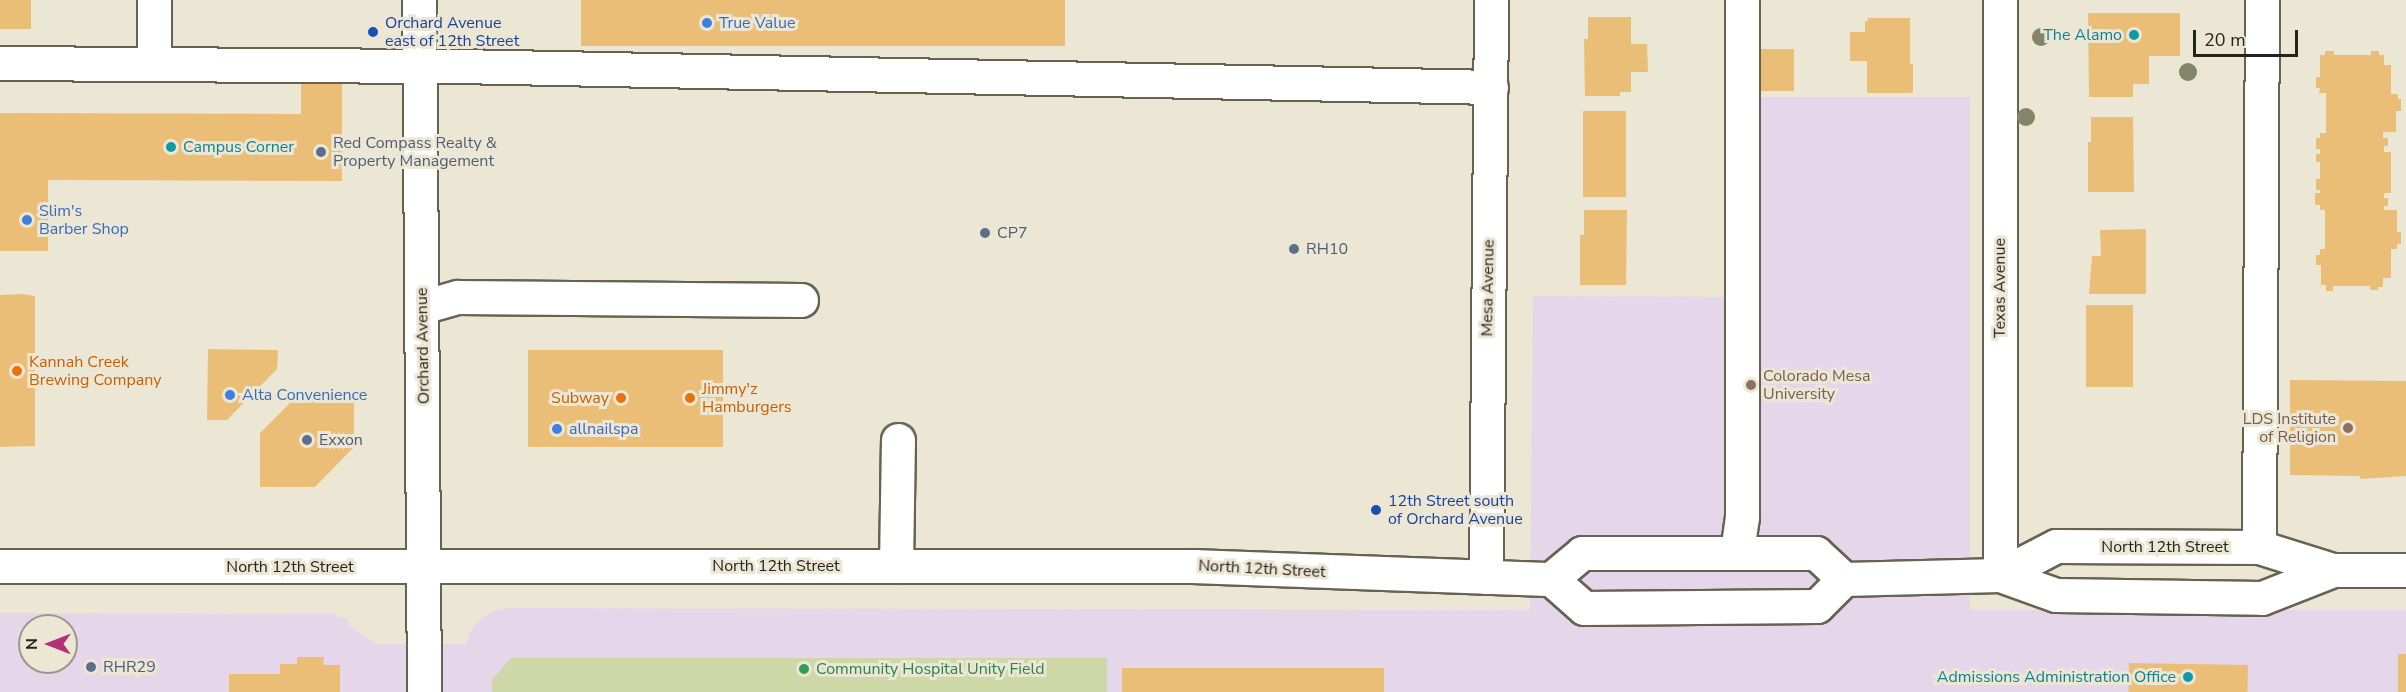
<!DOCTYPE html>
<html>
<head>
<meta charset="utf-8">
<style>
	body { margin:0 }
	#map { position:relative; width:2406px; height:692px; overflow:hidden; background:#ece6d4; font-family:"Nunito Sans",sans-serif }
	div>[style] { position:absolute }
	.education>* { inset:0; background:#e6d6e9 }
	.green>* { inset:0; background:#ced7a6 }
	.building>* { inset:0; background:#ebbe78; transform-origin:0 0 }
	.roads { filter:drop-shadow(2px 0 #676252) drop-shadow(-2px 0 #676252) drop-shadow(0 2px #676252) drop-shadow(0 -2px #676252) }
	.minor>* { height:33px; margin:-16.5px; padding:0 16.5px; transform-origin:16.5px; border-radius:16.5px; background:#fff }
	.major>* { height:33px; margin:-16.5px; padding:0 16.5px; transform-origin:16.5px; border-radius:16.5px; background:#fff }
	.trees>* { width:18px; height:18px; margin:-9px; border-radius:50%; background:#848469 }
	.dots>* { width:16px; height:16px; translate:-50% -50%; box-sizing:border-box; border:3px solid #ece6d4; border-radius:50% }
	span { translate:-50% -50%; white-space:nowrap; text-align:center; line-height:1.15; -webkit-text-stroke:6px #ece6d4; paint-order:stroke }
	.transit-label { font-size:16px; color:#164399 }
	.left { translate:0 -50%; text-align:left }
	.shop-label { font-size:16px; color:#366cbe }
	.culture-label { font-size:16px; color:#0d838f }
	.right { translate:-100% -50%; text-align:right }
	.service-label { font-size:16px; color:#4e5e75 }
	.street-label { font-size:16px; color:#25231d }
	.food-label { font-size:16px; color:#c56008 }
	.education-label { font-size:16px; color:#785e54 }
	.leisure-label { font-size:16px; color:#27864d }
	.north { position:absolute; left:18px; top:614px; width:60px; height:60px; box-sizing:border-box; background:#ece6d4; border:2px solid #9c988b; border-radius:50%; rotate:270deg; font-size:16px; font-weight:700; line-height:24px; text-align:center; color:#25231d }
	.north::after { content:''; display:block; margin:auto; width:21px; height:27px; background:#b53075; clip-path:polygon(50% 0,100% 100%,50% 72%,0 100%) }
	.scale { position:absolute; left:2193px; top:30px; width:105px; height:27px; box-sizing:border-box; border:3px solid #25231d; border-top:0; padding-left:8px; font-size:18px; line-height:21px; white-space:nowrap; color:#25231d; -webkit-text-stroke:4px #ece6d4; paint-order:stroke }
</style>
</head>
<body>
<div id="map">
	<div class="education">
		<div style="clip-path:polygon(evenodd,1750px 97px,1970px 97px,1970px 610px,2406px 610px,2406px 692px,0 692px,0 613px,336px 614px,337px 617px,348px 618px,348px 625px,376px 644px,466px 644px,471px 630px,480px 619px,493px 611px,507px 608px,1530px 610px,1533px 296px,1750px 297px,1750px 97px,30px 626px,66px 626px,66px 662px,30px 662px,30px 626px)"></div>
	</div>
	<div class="green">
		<div style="clip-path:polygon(511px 658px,1107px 658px,1107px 692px,492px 692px,492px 680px)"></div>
	</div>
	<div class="building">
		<div style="left:0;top:0;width:31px;height:29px"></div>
		<div style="left:581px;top:0;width:484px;height:46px"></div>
		<div style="clip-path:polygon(2088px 13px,2180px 13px,2180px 56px,2149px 56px,2149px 84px,2133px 84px,2133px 97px,2089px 97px)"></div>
		<div style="clip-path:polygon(1588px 17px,1631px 17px,1631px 44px,1647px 44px,1648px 72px,1631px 72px,1631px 92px,1620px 92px,1620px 96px,1585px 96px,1584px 39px,1588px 39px)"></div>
		<div style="clip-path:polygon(1868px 18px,1910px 18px,1910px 64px,1913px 64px,1913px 92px,1910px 93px,1867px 93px,1867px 61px,1850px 61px,1850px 32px,1865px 32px,1865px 21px,1868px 21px)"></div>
		<div style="left:1759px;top:49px;width:35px;height:42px"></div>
		<div style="clip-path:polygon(2325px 51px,2334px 51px,2334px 55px,2371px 55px,2371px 51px,2379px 51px,2379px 55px,2384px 55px,2384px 65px,2391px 65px,2391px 94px,2398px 94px,2398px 99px,2401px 99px,2401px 111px,2396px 111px,2396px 132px,2383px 132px,2383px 138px,2388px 138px,2388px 146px,2384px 146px,2384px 152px,2391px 152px,2391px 193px,2384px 193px,2384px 198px,2388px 198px,2388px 206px,2384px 206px,2384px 210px,2397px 210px,2397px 232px,2401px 232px,2401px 244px,2397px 244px,2397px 249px,2391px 249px,2391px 278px,2383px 278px,2383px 287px,2378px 287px,2378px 290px,2370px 290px,2370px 286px,2333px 286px,2333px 291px,2326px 291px,2326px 285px,2321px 285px,2321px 265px,2316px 265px,2316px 255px,2320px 255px,2320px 249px,2325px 249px,2325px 210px,2320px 210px,2320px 205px,2315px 205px,2315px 193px,2320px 193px,2320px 190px,2316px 190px,2316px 179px,2320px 179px,2320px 162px,2316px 162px,2316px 154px,2320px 154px,2320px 149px,2316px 149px,2316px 138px,2320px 138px,2320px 133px,2326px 133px,2326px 93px,2319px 93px,2320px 88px,2316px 88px,2316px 77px,2320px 77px,2320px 55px,2325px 55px)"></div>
		<div style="clip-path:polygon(301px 82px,342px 82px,342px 181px,48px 180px,48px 251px,0 251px,0 113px,301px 114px)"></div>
		<div style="left:1583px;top:111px;width:43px;height:86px"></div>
		<div style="clip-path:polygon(2091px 117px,2133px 117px,2134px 192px,2088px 192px,2088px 142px,2091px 142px)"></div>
		<div style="clip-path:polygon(1584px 210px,1627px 210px,1626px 285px,1580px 285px,1580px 235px,1584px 235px)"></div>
		<div style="clip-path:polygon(2146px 229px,2146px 294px,2089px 294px,2092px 256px,2101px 256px,2100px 230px)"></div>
		<div style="clip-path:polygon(22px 294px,35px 296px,35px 446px,0 447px,0 295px)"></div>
		<div style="left:2086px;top:305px;width:47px;height:82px"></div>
		<div style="clip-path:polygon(208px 349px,278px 350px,277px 369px,227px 420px,207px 420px)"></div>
		<div style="left:528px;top:350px;width:195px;height:97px"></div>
		<div style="clip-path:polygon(2290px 380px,2406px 381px,2406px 476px,2360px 479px,2360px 476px,2290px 475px)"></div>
		<div style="clip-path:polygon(301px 392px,354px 392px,354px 447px,315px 487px,260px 487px,260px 433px)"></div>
		<div style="left:2398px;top:654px;width:8px;height:38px"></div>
		<div style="clip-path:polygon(297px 657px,324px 657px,323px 665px,340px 665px,340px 692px,229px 692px,229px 674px,280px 674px,280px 664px,297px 664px)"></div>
		<div style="left:2129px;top:663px;width:119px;height:29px;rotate:1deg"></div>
		<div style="left:1122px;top:668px;width:262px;height:24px"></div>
	</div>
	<div class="roads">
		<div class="minor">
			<div style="left:154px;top:0;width:64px;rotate:90deg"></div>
			<div style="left:419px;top:0;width:692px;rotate:89.59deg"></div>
			<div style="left:2000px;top:0;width:575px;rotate:90deg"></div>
			<div style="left:0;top:63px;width:457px;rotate:0.4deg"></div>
			<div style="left:457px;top:66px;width:1034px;rotate:1.16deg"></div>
			<div style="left:422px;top:307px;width:37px;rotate:-16deg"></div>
			<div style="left:458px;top:297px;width:343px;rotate:0.5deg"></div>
			<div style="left:2259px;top:547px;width:547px;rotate:-89.69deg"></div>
			<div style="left:1737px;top:552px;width:35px;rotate:-82deg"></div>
			<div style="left:1742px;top:517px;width:517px;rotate:-90deg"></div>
			<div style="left:896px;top:566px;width:126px;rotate:-89.1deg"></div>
			<div style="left:1486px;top:577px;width:577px;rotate:-89.5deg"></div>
		</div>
		<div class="major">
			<div style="left:0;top:566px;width:1195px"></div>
			<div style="left:1195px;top:566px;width:356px;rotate:2.1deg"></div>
			<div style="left:2000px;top:575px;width:63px;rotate:-27.4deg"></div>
			<div style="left:2056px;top:546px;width:203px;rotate:0.3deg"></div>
			<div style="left:2259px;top:547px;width:77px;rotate:17.3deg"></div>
			<div style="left:2333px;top:570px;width:73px"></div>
			<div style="left:1844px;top:579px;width:38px;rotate:135deg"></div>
			<div style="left:1817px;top:606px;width:233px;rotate:179.5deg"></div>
			<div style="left:1584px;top:608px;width:44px;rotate:-138.7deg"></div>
			<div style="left:1551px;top:579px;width:40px;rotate:-40deg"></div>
			<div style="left:1582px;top:553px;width:234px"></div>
			<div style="left:1816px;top:553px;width:38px;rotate:43deg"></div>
			<div style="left:1844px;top:579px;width:156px;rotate:-1.5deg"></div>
			<div style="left:2000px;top:575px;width:59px;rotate:19.7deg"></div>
			<div style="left:2056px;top:595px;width:206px;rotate:0.8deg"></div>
			<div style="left:2262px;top:598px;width:76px;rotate:-21.5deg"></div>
		</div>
	</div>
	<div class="trees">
		<div style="left:2041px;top:37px"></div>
		<div style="left:2188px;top:72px"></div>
		<div style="left:2026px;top:117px"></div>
	</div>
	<div class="dots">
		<div style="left:707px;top:23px;background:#3f7fe0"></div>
		<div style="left:373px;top:32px;background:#1a4fb4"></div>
		<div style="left:2134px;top:35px;background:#0f9aa8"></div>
		<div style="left:171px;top:147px;background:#0f9aa8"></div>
		<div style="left:321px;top:152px;background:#5c6f8a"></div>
		<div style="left:27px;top:220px;background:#3f7fe0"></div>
		<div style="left:985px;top:233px;background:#5c6f8a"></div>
		<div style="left:1294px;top:249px;background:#5c6f8a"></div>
		<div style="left:17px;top:371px;background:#e8710a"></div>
		<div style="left:1751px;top:385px;background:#8d6e63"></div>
		<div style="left:230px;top:395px;background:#3f7fe0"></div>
		<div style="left:621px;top:398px;background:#e8710a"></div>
		<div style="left:690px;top:398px;background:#e8710a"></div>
		<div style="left:2348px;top:428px;background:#8d6e63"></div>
		<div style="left:557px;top:429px;background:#3f7fe0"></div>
		<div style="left:307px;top:440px;background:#5c6f8a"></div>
		<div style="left:1376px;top:510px;background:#1a4fb4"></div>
		<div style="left:91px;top:667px;background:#5c6f8a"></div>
		<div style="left:804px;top:669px;background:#2e9e5b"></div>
		<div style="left:2188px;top:677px;background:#0f9aa8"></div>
	</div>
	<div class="transit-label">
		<span class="left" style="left:385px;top:32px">Orchard Avenue<br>east of 12th Street</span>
		<span class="left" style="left:1388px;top:510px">12th Street south<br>of Orchard Avenue</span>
	</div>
	<div class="shop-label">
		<span class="left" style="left:719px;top:23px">True Value</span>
		<span class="left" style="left:39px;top:220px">Slim's<br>Barber Shop</span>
		<span class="left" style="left:242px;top:395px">Alta Convenience</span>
		<span class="left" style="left:569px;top:429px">allnailspa</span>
	</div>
	<div class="culture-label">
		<span class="right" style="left:2122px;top:35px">The Alamo</span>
		<span class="left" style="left:183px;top:147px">Campus Corner</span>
		<span class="right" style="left:2176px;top:677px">Admissions Administration Office</span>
	</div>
	<div class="service-label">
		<span class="left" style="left:333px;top:152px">Red Compass Realty &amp;<br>Property Management</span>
		<span class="left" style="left:997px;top:233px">CP7</span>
		<span class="left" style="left:1306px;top:249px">RH10</span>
		<span class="left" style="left:319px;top:440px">Exxon</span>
		<span class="left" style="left:103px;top:667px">RHR29</span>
	</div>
	<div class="street-label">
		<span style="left:1488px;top:288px;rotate:-89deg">Mesa Avenue</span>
		<span style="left:2000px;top:288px;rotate:-90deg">Texas Avenue</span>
		<span style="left:423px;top:346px;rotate:-91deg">Orchard Avenue</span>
		<span style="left:2165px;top:547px">North 12th Street</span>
		<span style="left:776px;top:566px">North 12th Street</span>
		<span style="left:290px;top:567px">North 12th Street</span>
		<span style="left:1262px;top:569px;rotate:3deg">North 12th Street</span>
	</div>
	<div class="food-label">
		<span class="left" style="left:29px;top:371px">Kannah Creek<br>Brewing Company</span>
		<span class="left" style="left:702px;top:398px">Jimmy'z<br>Hamburgers</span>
		<span class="right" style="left:609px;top:398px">Subway</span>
	</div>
	<div class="education-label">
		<span class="left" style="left:1763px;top:385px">Colorado Mesa<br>University</span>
		<span class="right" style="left:2336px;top:428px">LDS Institute<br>of Religion</span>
	</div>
	<div class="leisure-label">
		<span class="left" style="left:816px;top:669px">Community Hospital Unity Field</span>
	</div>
	<div class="north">N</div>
	<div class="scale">20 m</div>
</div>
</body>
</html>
